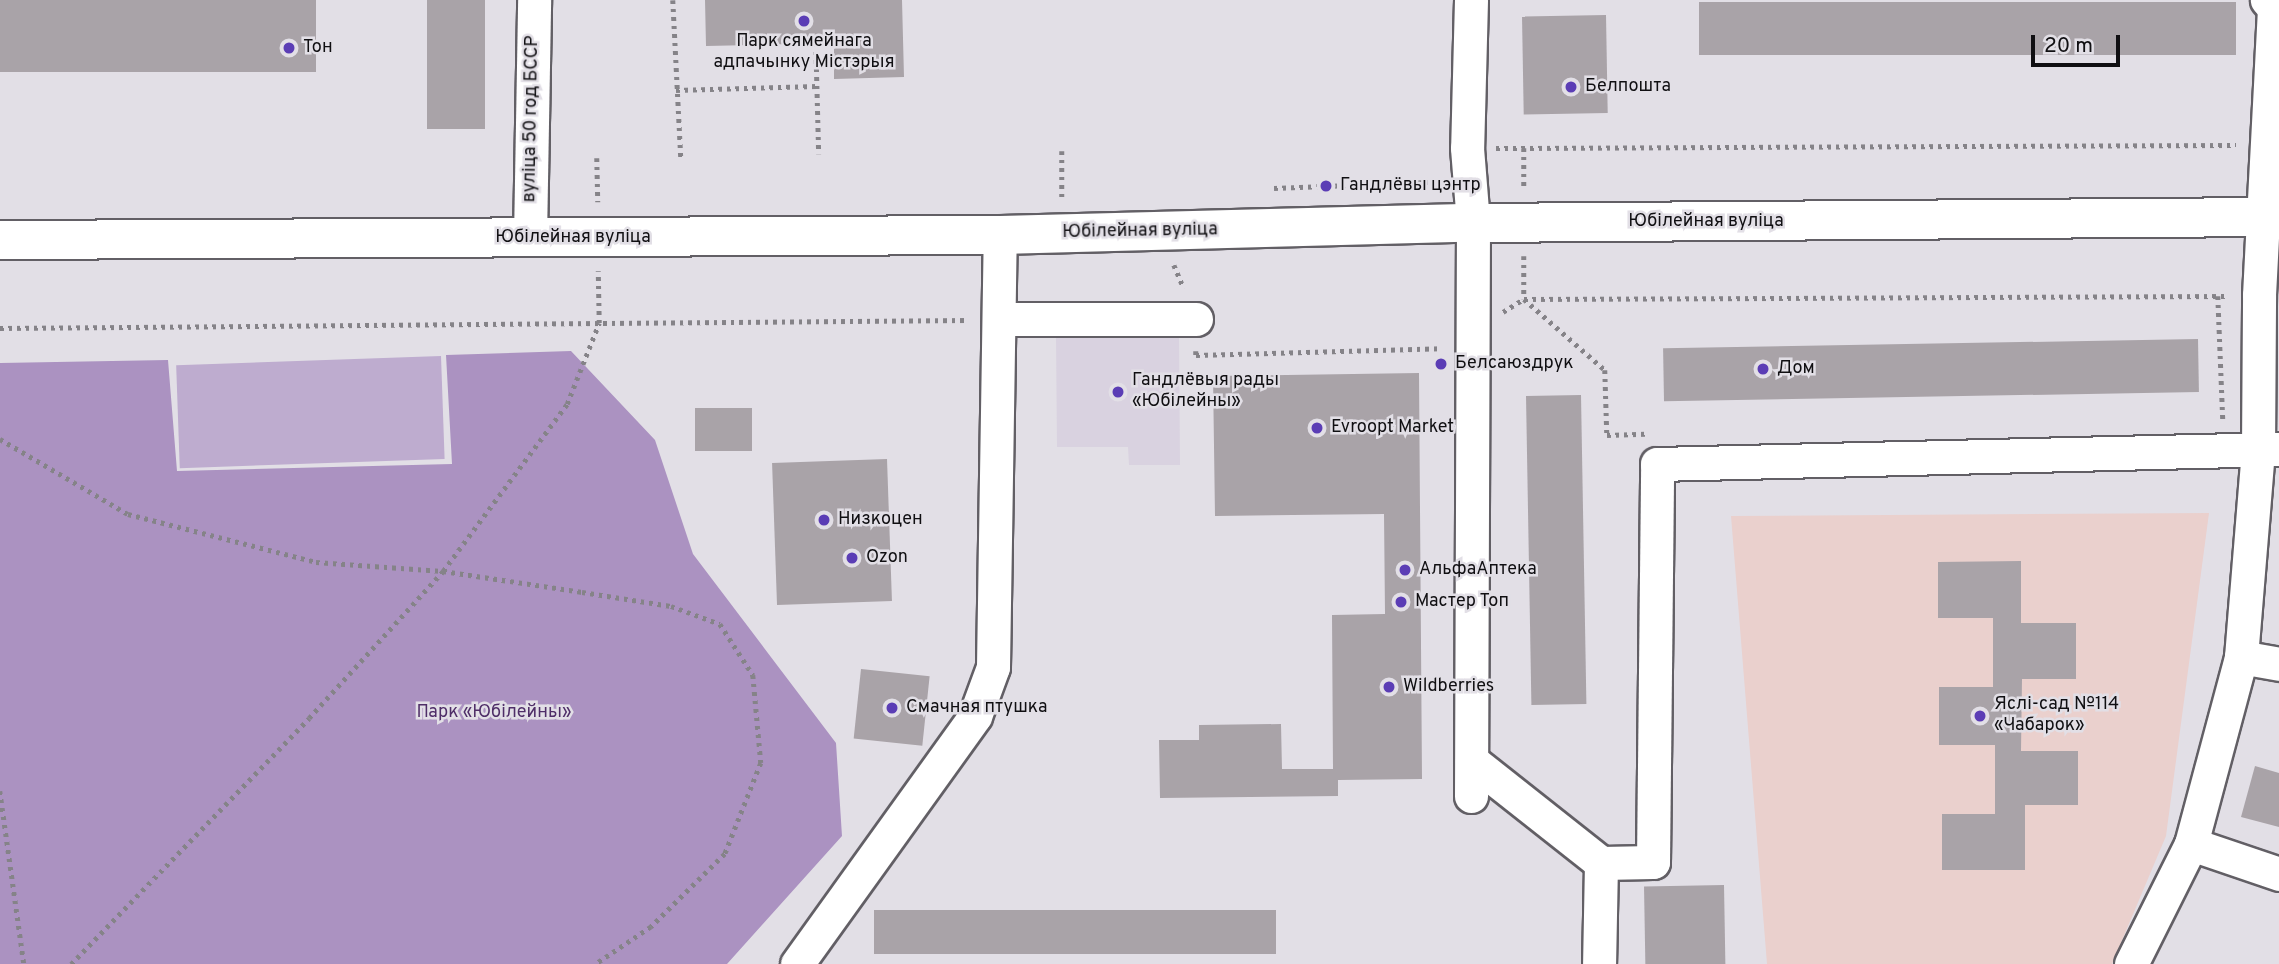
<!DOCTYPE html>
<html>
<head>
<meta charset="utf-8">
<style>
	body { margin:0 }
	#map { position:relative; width:2279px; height:964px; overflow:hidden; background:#e2dfe6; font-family:Overpass,sans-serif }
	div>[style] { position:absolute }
	.built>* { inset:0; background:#d9d2e0 }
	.education>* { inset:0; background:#ead0cd }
	.green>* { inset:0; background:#beaccf; transform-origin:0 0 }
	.forest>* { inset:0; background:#ab92c1 }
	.building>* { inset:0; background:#a9a3a8; transform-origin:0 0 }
	.path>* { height:4.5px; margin-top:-2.25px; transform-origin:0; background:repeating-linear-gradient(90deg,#858388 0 3.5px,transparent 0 8.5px) }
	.roads { filter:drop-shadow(2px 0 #625f65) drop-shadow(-2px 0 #625f65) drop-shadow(0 2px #625f65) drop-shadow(0 -2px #625f65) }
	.minor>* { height:33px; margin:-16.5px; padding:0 16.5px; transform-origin:16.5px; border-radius:16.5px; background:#fff }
	.major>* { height:38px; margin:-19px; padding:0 19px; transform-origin:19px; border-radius:19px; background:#fff }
	.dots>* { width:19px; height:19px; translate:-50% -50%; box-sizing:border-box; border:4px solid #e2dfe6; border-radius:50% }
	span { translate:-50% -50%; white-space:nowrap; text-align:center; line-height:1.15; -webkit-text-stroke:5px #e2dfe6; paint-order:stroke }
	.poi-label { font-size:18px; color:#100f12 }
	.left { translate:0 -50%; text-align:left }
	.street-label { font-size:18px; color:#100f12 }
	.park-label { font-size:18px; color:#4f2e68 }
	.scale { position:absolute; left:2031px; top:35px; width:89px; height:32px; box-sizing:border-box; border:4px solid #100f12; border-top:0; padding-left:9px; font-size:21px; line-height:24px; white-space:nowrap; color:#100f12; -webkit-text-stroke:5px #e2dfe6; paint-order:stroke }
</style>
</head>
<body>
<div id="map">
	<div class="built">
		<div style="clip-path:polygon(1179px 337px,1180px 465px,1129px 465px,1128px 447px,1057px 447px,1056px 338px)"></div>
	</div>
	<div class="education">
		<div style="clip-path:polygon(2209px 513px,2166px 836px,2112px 964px,1767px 964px,1731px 516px)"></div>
	</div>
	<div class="green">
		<div style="left:441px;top:356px;width:103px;height:265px;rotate:88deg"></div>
	</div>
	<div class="forest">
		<div style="clip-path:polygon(571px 351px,655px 440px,693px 554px,836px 743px,842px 836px,727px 964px,0 964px,0 363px,168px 360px,177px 471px,452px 464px,446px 355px)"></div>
	</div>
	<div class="building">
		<div style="left:316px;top:0;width:72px;height:316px;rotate:90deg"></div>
		<div style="left:427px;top:0;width:58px;height:129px"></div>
		<div style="clip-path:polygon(705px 0,902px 0,904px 77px,834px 79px,834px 43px,706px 46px)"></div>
		<div style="left:2236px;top:2px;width:53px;height:537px;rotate:90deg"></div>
		<div style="left:1606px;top:15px;width:98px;height:84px;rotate:89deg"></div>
		<div style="left:2198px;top:339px;width:53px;height:535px;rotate:89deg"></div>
		<div style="clip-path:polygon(1419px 373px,1422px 779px,1338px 780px,1338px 796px,1160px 798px,1159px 740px,1199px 740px,1199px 725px,1281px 724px,1282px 769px,1333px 769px,1332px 615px,1385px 614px,1384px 514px,1215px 516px,1213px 376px)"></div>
		<div style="left:1581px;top:395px;width:309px;height:55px;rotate:89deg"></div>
		<div style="left:752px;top:408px;width:43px;height:57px;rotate:90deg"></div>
		<div style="left:887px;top:459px;width:142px;height:115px;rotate:88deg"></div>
		<div style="clip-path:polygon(2021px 561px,2021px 623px,2076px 623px,2076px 679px,2022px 679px,2021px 751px,2078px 751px,2078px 805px,2025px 805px,2025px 870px,1942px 870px,1942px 814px,1995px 814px,1995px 745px,1939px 745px,1939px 687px,1993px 687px,1993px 618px,1938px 618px,1938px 562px)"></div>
		<div style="left:861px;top:669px;width:69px;height:70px;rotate:6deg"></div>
		<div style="clip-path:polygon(2255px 766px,2279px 773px,2279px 827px,2241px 817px)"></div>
		<div style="left:1724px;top:885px;width:79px;height:80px;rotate:89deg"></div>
		<div style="left:874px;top:910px;width:402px;height:44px"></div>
	</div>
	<div class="path">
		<div style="left:673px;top:0;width:158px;rotate:87.1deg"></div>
		<div style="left:816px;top:43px;width:111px;rotate:88.5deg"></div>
		<div style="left:676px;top:90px;width:141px;rotate:-1.6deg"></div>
		<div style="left:1496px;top:148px;width:740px;rotate:-0.23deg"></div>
		<div style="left:1524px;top:148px;width:40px;rotate:90deg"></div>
		<div style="left:1062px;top:151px;width:49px;rotate:90deg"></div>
		<div style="left:597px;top:158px;width:44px;rotate:88.7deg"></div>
		<div style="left:1274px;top:188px;width:154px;rotate:-2.2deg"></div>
		<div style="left:1524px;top:256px;width:43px;rotate:90deg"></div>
		<div style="left:1524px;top:299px;width:108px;rotate:41.2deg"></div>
		<div style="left:1605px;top:370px;width:65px;rotate:88.2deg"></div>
		<div style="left:1607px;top:435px;width:38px;rotate:-2deg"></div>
		<div style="left:1174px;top:265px;width:25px;rotate:67deg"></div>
		<div style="left:2218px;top:296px;width:125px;rotate:87.7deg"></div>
		<div style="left:1503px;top:312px;width:25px;rotate:-32deg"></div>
		<div style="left:1524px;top:299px;width:705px;rotate:-0.24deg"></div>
		<div style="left:0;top:328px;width:969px;rotate:-0.47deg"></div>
		<div style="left:1196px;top:351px;width:4px;rotate:90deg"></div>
		<div style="left:1196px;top:355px;width:246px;rotate:-1.6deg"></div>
		<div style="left:0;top:439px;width:148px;rotate:30.4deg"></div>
		<div style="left:128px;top:514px;width:194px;rotate:14.3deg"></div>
		<div style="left:316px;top:562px;width:127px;rotate:4.1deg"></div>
		<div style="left:443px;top:571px;width:141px;rotate:8.6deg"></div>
		<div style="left:582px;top:592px;width:90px;rotate:8.9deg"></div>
		<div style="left:671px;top:606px;width:52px;rotate:20.2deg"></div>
		<div style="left:720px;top:624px;width:61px;rotate:57.1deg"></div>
		<div style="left:753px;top:675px;width:88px;rotate:84.8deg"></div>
		<div style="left:761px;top:763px;width:98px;rotate:111.6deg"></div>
		<div style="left:725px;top:854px;width:104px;rotate:135.4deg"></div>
		<div style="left:651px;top:927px;width:66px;rotate:146.1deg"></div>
		<div style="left:0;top:791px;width:175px;rotate:82.1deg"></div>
		<div style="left:71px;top:964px;width:342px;rotate:-45.9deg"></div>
		<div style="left:309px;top:718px;width:199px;rotate:-47.6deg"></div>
		<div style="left:443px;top:571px;width:208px;rotate:-53.4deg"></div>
		<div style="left:567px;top:404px;width:87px;rotate:-68.4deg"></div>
		<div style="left:599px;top:323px;width:52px;rotate:-91.1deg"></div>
	</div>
	<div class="roads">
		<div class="minor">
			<div style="left:1471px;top:0;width:148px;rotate:91.5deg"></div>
			<div style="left:1467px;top:148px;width:75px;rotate:85.4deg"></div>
			<div style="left:1473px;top:223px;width:573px;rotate:90.2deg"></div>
			<div style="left:530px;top:238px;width:238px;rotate:-89deg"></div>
			<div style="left:1001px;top:319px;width:195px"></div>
			<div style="left:2241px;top:657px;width:39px;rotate:10deg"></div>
			<div style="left:1472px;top:761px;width:164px;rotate:38.3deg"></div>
			<div style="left:1601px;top:863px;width:101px;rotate:91.1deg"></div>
			<div style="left:2191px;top:844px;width:93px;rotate:18.8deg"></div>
			<div style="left:1601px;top:863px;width:52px;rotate:-1.1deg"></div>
			<div style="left:1653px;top:862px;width:398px;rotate:-89.4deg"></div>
			<div style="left:1657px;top:464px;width:622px;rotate:-1.38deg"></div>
			<div style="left:797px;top:964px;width:305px;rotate:-54.3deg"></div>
			<div style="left:975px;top:716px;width:52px;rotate:-69.8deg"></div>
			<div style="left:993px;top:667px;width:432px;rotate:-89.1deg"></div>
			<div style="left:2131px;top:964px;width:134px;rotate:-63.4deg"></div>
			<div style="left:2191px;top:844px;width:194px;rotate:-75deg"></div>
			<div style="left:2241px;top:657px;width:209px;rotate:-85.3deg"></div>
			<div style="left:2258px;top:449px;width:154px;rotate:-89.6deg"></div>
			<div style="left:2259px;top:295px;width:287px;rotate:-87deg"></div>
			<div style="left:2274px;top:8px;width:11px;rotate:-131deg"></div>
		</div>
		<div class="major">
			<div style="left:0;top:240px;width:1000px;rotate:-0.29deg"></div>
			<div style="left:1000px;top:235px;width:473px;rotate:-1.5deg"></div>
			<div style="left:1473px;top:223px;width:806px;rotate:-0.43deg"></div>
		</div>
	</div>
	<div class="dots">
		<div style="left:804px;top:21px;background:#5b3db5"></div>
		<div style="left:289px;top:48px;background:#5b3db5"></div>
		<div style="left:1571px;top:87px;background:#5b3db5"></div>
		<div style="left:1326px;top:186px;background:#5b3db5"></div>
		<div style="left:1441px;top:364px;background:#5b3db5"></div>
		<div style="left:1763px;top:369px;background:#5b3db5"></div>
		<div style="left:1118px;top:392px;background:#5b3db5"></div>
		<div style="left:1317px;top:428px;background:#5b3db5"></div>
		<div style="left:824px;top:520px;background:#5b3db5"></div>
		<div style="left:852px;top:558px;background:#5b3db5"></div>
		<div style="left:1405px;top:570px;background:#5b3db5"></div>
		<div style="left:1401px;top:602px;background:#5b3db5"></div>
		<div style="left:1389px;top:687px;background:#5b3db5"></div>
		<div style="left:892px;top:708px;background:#5b3db5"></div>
		<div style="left:1980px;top:716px;background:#5b3db5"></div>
	</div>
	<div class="poi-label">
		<span style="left:804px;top:53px">Парк сямейнага<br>адпачынку Містэрыя</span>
		<span class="left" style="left:303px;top:48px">Тон</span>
		<span class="left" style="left:1585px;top:87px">Белпошта</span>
		<span class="left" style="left:1340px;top:186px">Гандлёвы цэнтр</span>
		<span class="left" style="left:1455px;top:364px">Белсаюздрук</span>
		<span class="left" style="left:1777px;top:369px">Дом</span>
		<span class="left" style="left:1132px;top:392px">Гандлёвыя рады<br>«Юбілейны»</span>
		<span class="left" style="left:1331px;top:428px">Evroopt Market</span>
		<span class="left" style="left:838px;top:520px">Низкоцен</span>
		<span class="left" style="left:866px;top:558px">Ozon</span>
		<span class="left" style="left:1419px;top:570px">АльфаАптека</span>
		<span class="left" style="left:1415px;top:602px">Мастер Топ</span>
		<span class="left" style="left:1403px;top:687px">Wildberries</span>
		<span class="left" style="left:1994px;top:716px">Яслі-сад №114<br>«Чабарок»</span>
		<span class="left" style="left:906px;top:708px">Смачная птушка</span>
	</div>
	<div class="street-label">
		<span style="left:532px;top:119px;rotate:-89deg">вуліца 50 год БССР</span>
		<span style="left:1706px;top:222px">Юбілейная вуліца</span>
		<span style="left:1140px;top:232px;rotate:-1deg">Юбілейная вуліца</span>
		<span style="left:573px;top:238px">Юбілейная вуліца</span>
	</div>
	<div class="park-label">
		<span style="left:494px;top:713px">Парк «Юбілейны»</span>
	</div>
	<div class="scale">20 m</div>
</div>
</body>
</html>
